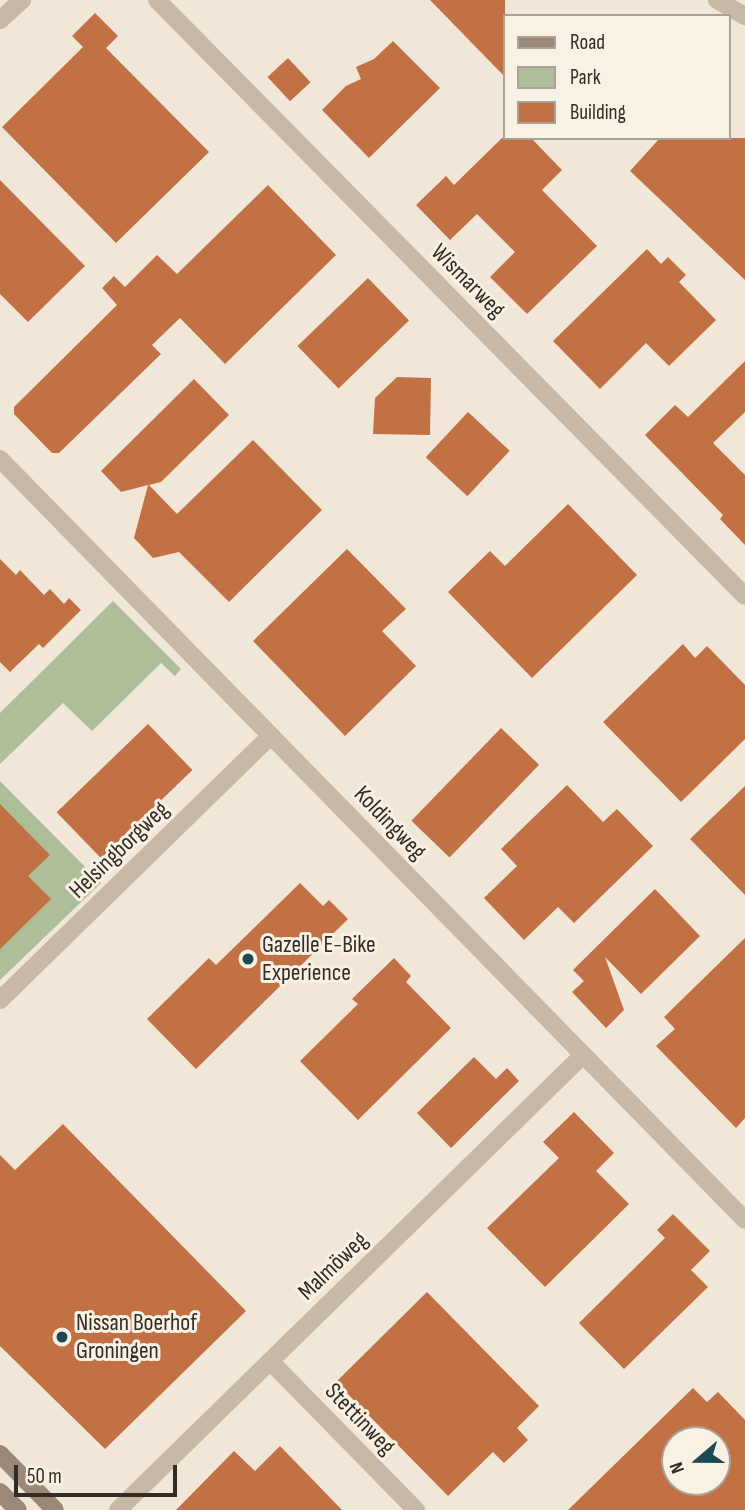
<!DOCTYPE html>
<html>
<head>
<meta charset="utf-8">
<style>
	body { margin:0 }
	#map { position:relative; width:745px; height:1510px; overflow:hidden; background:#f0e7d8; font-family:"Sofia Sans Condensed",sans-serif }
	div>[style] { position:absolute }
	.green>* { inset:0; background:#adbe99 }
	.building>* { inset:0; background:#c27144; transform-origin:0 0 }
	.street>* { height:18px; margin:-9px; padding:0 9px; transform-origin:9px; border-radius:9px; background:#c7b9a5 }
	.secondary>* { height:18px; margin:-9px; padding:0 9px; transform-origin:9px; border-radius:9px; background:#9b8876 }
	.dots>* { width:19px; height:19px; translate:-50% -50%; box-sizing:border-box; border:4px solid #f8f1e4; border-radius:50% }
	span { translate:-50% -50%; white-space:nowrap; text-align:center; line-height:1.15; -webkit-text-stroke:6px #f8f1e4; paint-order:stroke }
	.street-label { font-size:24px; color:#332c26 }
	.poi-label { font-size:24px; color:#332c26 }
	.left { translate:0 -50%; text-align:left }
	.legend { position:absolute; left:503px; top:14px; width:228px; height:126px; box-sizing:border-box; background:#f8f1e4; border:2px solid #a9a298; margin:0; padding:9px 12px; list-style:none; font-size:21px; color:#332c26 }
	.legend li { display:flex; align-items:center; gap:14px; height:35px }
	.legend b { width:35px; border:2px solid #a9a298 }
	.north { position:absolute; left:661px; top:1426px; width:70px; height:70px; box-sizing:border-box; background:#f8f1e4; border:2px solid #a9a298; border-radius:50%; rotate:250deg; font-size:19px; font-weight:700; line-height:28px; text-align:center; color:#332c26 }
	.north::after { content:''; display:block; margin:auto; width:24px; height:32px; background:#1d4953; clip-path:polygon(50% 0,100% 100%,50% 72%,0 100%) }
	.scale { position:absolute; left:14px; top:1465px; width:163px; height:32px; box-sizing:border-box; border:4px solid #332c26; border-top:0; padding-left:9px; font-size:21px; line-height:24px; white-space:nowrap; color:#332c26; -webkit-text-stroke:5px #f8f1e4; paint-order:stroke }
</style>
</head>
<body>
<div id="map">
	<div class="green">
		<div style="clip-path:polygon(113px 601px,181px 669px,175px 676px,161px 663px,92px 731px,63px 703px,0 764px,0 713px)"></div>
		<div style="clip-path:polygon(0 781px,101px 883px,0 980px)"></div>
	</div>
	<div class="building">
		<div style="clip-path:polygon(430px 0,505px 0,505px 77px)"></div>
		<div style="clip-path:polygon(95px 13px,118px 36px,106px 48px,209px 152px,116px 243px,2px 127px,83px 47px,72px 36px)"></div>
		<div style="clip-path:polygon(393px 41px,440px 88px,369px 158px,322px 110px,346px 86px,361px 79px,356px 67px,374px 59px)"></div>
		<div style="left:288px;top:58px;width:33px;height:28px;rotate:47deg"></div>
		<div style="clip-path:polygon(502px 138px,531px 138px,562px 170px,542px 190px,597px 246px,527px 314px,490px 277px,515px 252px,477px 214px,450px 240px,416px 205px,446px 176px,454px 185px)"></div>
		<div style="clip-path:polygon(660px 138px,745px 138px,745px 280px,630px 171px)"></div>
		<div style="clip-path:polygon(0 180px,85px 266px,28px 322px,0 294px)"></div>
		<div style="clip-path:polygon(268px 185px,336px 255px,225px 364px,180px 318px,152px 345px,161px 354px,59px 453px,52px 453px,14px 414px,14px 407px,117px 305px,102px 288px,114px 276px,125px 287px,157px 255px,177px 274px)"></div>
		<div style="clip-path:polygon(647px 249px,661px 264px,668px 257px,686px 275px,679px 282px,716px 320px,669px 366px,646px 343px,600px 389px,553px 341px)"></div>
		<div style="left:368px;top:278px;width:59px;height:98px;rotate:46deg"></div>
		<div style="clip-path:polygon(745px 361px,745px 412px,713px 443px,745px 475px,745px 545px,720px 519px,723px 515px,645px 435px,675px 405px,688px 417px)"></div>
		<div style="clip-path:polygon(397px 377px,431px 378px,430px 435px,373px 434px,375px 398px)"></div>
		<div style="clip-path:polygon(194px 379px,229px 415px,161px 482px,149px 485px,177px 514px,253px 440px,322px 510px,229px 602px,179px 552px,153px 558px,134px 538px,148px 485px,121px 492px,101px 471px)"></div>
		<div style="left:468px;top:412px;width:57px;height:62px;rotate:43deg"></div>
		<div style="clip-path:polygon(568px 504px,637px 575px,532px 678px,448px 592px,490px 551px,505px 566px)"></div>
		<div style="clip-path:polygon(347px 549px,406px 609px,382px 631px,416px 666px,345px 736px,253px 641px)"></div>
		<div style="clip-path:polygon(0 559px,16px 575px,20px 570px,44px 595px,50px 589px,64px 604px,69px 598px,81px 610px,43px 648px,39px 644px,10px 672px,0 662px)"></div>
		<div style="clip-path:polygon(683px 644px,695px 658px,707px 646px,745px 685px,745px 739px,681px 802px,603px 722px)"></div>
		<div style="left:148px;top:724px;width:64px;height:127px;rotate:46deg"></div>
		<div style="left:501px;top:728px;width:53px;height:129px;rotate:44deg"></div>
		<div style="clip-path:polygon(567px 785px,603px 822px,617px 809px,653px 846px,574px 923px,558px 907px,524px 940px,484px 898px,517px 866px,501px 849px)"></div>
		<div style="clip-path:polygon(745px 786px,745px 895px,690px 839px)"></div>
		<div style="clip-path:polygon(0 804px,50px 855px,28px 876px,51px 899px,0 949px)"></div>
		<div style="clip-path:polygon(300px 883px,323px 906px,329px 900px,348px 919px,196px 1069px,147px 1019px,209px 958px,216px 965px)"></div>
		<div style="clip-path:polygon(655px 889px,700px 936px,641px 994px,605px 957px,624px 1010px,606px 1028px,572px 992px,584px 981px,573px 970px)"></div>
		<div style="clip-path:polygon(745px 938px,745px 1118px,736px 1128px,656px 1046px,675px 1029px,664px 1017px)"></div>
		<div style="clip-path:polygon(394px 958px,411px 976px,406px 982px,451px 1028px,358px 1120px,300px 1061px,358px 1004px,352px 999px)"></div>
		<div style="clip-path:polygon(474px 1057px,496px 1079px,507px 1068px,519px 1081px,451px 1148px,417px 1113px)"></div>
		<div style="clip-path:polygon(574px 1112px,614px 1153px,596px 1171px,629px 1204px,545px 1287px,487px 1228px,559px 1158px,543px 1142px)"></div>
		<div style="clip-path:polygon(63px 1124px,246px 1311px,105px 1449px,0 1346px,0 1155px,15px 1170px)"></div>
		<div style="clip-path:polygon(673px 1214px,710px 1251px,691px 1270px,708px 1287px,624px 1369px,579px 1323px,665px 1238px,657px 1230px)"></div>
		<div style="clip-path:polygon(427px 1292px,539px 1406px,517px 1428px,528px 1440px,504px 1463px,493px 1452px,448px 1496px,336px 1382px)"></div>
		<div style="clip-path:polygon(evenodd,693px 1388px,707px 1402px,718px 1392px,745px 1420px,745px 1510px,568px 1510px,693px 1388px,675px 1440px,717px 1440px,717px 1482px,675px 1482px,675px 1440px)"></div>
		<div style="clip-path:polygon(280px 1446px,342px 1510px,176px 1510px,234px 1451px,255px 1471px)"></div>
	</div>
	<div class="street">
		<div style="left:157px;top:0;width:837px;rotate:45.39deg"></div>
		<div style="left:717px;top:0;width:32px;rotate:30deg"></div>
		<div style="left:0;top:20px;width:30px;rotate:-42deg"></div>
		<div style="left:0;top:459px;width:1065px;rotate:45.61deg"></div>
		<div style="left:0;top:1000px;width:378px;rotate:-44.3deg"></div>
		<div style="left:270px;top:1361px;width:209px;rotate:45.6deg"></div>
		<div style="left:118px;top:1510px;width:649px;rotate:-44.38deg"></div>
	</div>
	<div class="secondary">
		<div style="left:0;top:1454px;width:78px;rotate:45.5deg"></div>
		<div style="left:0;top:1492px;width:25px;rotate:45deg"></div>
	</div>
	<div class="dots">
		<div style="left:248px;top:959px;background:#1d4953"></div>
		<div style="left:62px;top:1337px;background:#1d4953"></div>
	</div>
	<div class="street-label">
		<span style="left:468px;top:281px;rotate:45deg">Wismarweg</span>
		<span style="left:390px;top:823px;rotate:46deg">Koldingweg</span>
		<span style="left:119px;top:850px;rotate:-44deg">Helsingborgweg</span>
		<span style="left:333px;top:1266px;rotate:-44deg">Malmöweg</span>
		<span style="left:360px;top:1419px;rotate:46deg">Stettinweg</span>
	</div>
	<div class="poi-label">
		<span class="left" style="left:262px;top:959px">Gazelle E-Bike<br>Experience</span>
		<span class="left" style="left:76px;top:1337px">Nissan Boerhof<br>Groningen</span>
	</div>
	<ul class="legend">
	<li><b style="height:9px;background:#9b8876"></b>Road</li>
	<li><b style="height:19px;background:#adbe99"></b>Park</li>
	<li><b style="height:19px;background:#c27144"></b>Building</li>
	</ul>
	<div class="north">N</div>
	<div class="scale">50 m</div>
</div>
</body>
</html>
